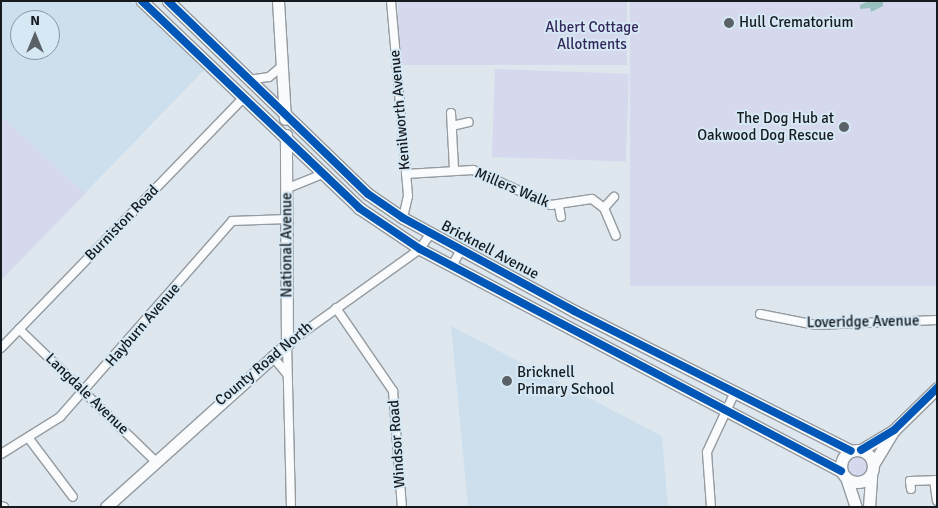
<!DOCTYPE html>
<html>
<head>
<meta charset="utf-8">
<style>
	body { margin:0 }
	#map { position:relative; width:938px; height:508px; overflow:hidden; background:#dee7ee; font-family:Signika,sans-serif }
	div>[style] { position:absolute }
	.built>* { inset:0; background:#cddfec }
	.green>* { inset:0; background:#d6d8ed; transform-origin:0 0 }
	.round { border-radius:50% }
	.water>* { inset:0; background:#97c0be }
	.roads { filter:drop-shadow(1px 0 #949ba0) drop-shadow(-1px 0 #949ba0) drop-shadow(0 1px #949ba0) drop-shadow(0 -1px #949ba0) }
	.street>* { height:8px; margin:-4px; padding:0 4px; transform-origin:4px; border-radius:4px; background:#fafbfc }
	.secondary>* { height:11px; margin:-5.5px; padding:0 5.5px; transform-origin:5.5px; border-radius:5.5px; background:#fafbfc }
	.secondary>.ring { margin:-5.5px; padding:0; box-sizing:content-box; background:none; border:11px solid #fafbfc; border-radius:50% }
	.cycleway>* { height:8px; margin:-4px; padding:0 4px; transform-origin:4px; border-radius:4px; background:#0057b8 }
	.dots>* { width:14px; height:14px; translate:-50% -50%; box-sizing:border-box; border:2px solid #d7e8f5; border-radius:50% }
	span { translate:-50% -50%; white-space:nowrap; text-align:center; line-height:1.15; -webkit-text-stroke:4px #d7e8f5; paint-order:stroke }
	.poi-label { font-size:15px; color:#151b1f }
	.left { translate:0 -50%; text-align:left }
	.right { translate:-100% -50%; text-align:right }
	.park-label { font-size:15px; color:#34285c }
	.street-label { font-size:15px; color:#151b1f }
	.frame { position:absolute; inset:0; border:2px solid #151b1f; pointer-events:none }
	.north { position:absolute; left:10px; top:10px; width:50px; height:50px; box-sizing:border-box; background:#d7e8f5; border:1px solid #89969f; border-radius:50%; rotate:0deg; font-size:14px; font-weight:700; line-height:20px; text-align:center; color:#151b1f }
	.north::after { content:''; display:block; margin:auto; width:18px; height:22px; background:#5b6267; clip-path:polygon(50% 0,100% 100%,50% 72%,0 100%) }
</style>
</head>
<body>
<div id="map">
	<div class="built">
		<div style="clip-path:polygon(evenodd,1px 1px,131px 1px,204px 70px,1px 280px,1px 1px,20px 20px,50px 20px,50px 50px,20px 50px,20px 20px)"></div>
		<div style="clip-path:polygon(451px 326px,662px 436px,668px 507px,468px 507px)"></div>
	</div>
	<div class="green">
		<div style="left:398px;top:1px;width:229px;height:64px"></div>
		<div style="left:630px;top:1px;width:307px;height:285px"></div>
		<div style="left:495px;top:69px;width:134px;height:88px;rotate:2deg"></div>
		<div style="clip-path:polygon(1px 116px,85px 194px,1px 280px)"></div>
		<div class="round" style="left:845px;top:455px;width:24px;height:24px"></div>
	</div>
	<div class="water">
		<div style="clip-path:polygon(869px 1px,883px 2px,883px 6px,871px 12px,870px 8px,860px 9px,860px 5px)"></div>
	</div>
	<div class="roads">
		<div class="street">
			<div style="left:391px;top:1px;width:196px;rotate:85deg"></div>
			<div style="left:408px;top:196px;width:23px;rotate:103deg"></div>
			<div style="left:249px;top:80px;width:20px;rotate:-9deg"></div>
			<div style="left:269px;top:77px;width:17px;rotate:-40deg"></div>
			<div style="left:451px;top:113px;width:56px;rotate:86.9deg"></div>
			<div style="left:452px;top:126px;width:17px;rotate:-13deg"></div>
			<div style="left:406px;top:174px;width:67px;rotate:-3.4deg"></div>
			<div style="left:473px;top:170px;width:85px;rotate:24.2deg"></div>
			<div style="left:551px;top:205px;width:41px;rotate:-8.3deg"></div>
			<div style="left:592px;top:199px;width:15px;rotate:37deg"></div>
			<div style="left:604px;top:208px;width:30px;rotate:67deg"></div>
			<div style="left:288px;top:188px;width:37px;rotate:-22deg"></div>
			<div style="left:559px;top:206px;width:11px;rotate:80deg"></div>
			<div style="left:604px;top:208px;width:15px;rotate:-48deg"></div>
			<div style="left:452px;top:266px;width:18px;rotate:-61deg"></div>
			<div style="left:336px;top:308px;width:101px;rotate:55.5deg"></div>
			<div style="left:393px;top:391px;width:116px;rotate:85.6deg"></div>
			<div style="left:760px;top:314px;width:57px;rotate:11.1deg"></div>
			<div style="left:816px;top:325px;width:121px;rotate:-2.4deg"></div>
			<div style="left:19px;top:329px;width:188px;rotate:44.1deg"></div>
			<div style="left:1px;top:348px;width:348px;rotate:-45.9deg"></div>
			<div style="left:272px;top:356px;width:23px;rotate:50deg"></div>
			<div style="left:30px;top:440px;width:71px;rotate:53deg"></div>
			<div style="left:1px;top:454px;width:70px;rotate:-32.1deg"></div>
			<div style="left:60px;top:417px;width:261px;rotate:-48.7deg"></div>
			<div style="left:232px;top:221px;width:56px;rotate:-2deg"></div>
			<div style="left:911px;top:489px;width:8px;rotate:-97deg"></div>
			<div style="left:910px;top:481px;width:24px;rotate:-2deg"></div>
			<div style="left:934px;top:480px;width:21px;rotate:82deg"></div>
			<div style="left:1px;top:506px;width:3px;rotate:18deg"></div>
			<div style="left:291px;top:507px;width:163px;rotate:-91.4deg"></div>
			<div style="left:287px;top:344px;width:163px;rotate:-35.5deg"></div>
			<div style="left:420px;top:249px;width:18px;rotate:-56deg"></div>
			<div style="left:711px;top:507px;width:55px;rotate:-94.2deg"></div>
			<div style="left:707px;top:452px;width:64px;rotate:-65deg"></div>
		</div>
		<div class="secondary">
			<div style="left:142px;top:1px;width:300px;rotate:43.6deg"></div>
			<div style="left:359px;top:208px;width:73px;rotate:33.9deg"></div>
			<div style="left:420px;top:249px;width:476px;rotate:27.8deg"></div>
			<div style="left:168px;top:1px;width:278px;rotate:44deg"></div>
			<div style="left:368px;top:194px;width:42px;rotate:34.4deg"></div>
			<div style="left:403px;top:218px;width:195px;rotate:28.5deg"></div>
			<div style="left:574px;top:311px;width:310px;rotate:26.8deg"></div>
			<div style="left:278px;top:1px;width:118px;rotate:86.6deg"></div>
			<div class="ring" style="left:841px;top:450px;width:21px;height:21px"></div>
			<div style="left:861px;top:450px;width:39px;rotate:-31deg"></div>
			<div style="left:894px;top:430px;width:60px;rotate:-44.3deg"></div>
			<div style="left:874px;top:463px;width:35px;rotate:-59deg"></div>
			<div style="left:847px;top:480px;width:28px;rotate:72deg"></div>
			<div style="left:106px;top:507px;width:244px;rotate:-42deg"></div>
			<div style="left:287px;top:344px;width:209px;rotate:-90.3deg"></div>
			<div style="left:869px;top:507px;width:31px;rotate:-86deg"></div>
		</div>
	</div>
	<div class="cycleway">
		<div style="left:142px;top:1px;width:300px;rotate:43.6deg"></div>
		<div style="left:359px;top:208px;width:73px;rotate:33.9deg"></div>
		<div style="left:420px;top:249px;width:476px;rotate:27.8deg"></div>
		<div style="left:168px;top:1px;width:278px;rotate:44deg"></div>
		<div style="left:368px;top:194px;width:42px;rotate:34.4deg"></div>
		<div style="left:403px;top:218px;width:195px;rotate:28.5deg"></div>
		<div style="left:574px;top:311px;width:310px;rotate:26.8deg"></div>
		<div style="left:861px;top:450px;width:39px;rotate:-31deg"></div>
		<div style="left:894px;top:430px;width:60px;rotate:-44.3deg"></div>
	</div>
	<div class="dots">
		<div style="left:729px;top:23px;background:#5b6267"></div>
		<div style="left:844px;top:127px;background:#5b6267"></div>
		<div style="left:507px;top:381px;background:#5b6267"></div>
	</div>
	<div class="poi-label">
		<span class="left" style="left:739px;top:23px">Hull Crematorium</span>
		<span class="right" style="left:834px;top:127px">The Dog Hub at<br>Oakwood Dog Rescue</span>
		<span class="left" style="left:517px;top:381px">Bricknell<br>Primary School</span>
	</div>
	<div class="park-label">
		<span style="left:592px;top:36px">Albert Cottage<br>Allotments</span>
	</div>
	<div class="street-label">
		<span style="left:400px;top:110px;rotate:-95deg">Kenilworth Avenue</span>
		<span style="left:512px;top:188px;rotate:23deg">Millers Walk</span>
		<span style="left:122px;top:223px;rotate:-46deg">Burniston Road</span>
		<span style="left:287px;top:245px;rotate:-90deg">National Avenue</span>
		<span style="left:490px;top:250px;rotate:28deg">Bricknell Avenue</span>
		<span style="left:863px;top:322px;rotate:-1deg">Loveridge Avenue</span>
		<span style="left:143px;top:325px;rotate:-49deg">Hayburn Avenue</span>
		<span style="left:264px;top:364px;rotate:-40deg">County Road North</span>
		<span style="left:87px;top:394px;rotate:44deg">Langdale Avenue</span>
		<span style="left:397px;top:444px;rotate:-94deg">Windsor Road</span>
	</div>
	<div class="frame"></div>
	<div class="north">N</div>
</div>
</body>
</html>
